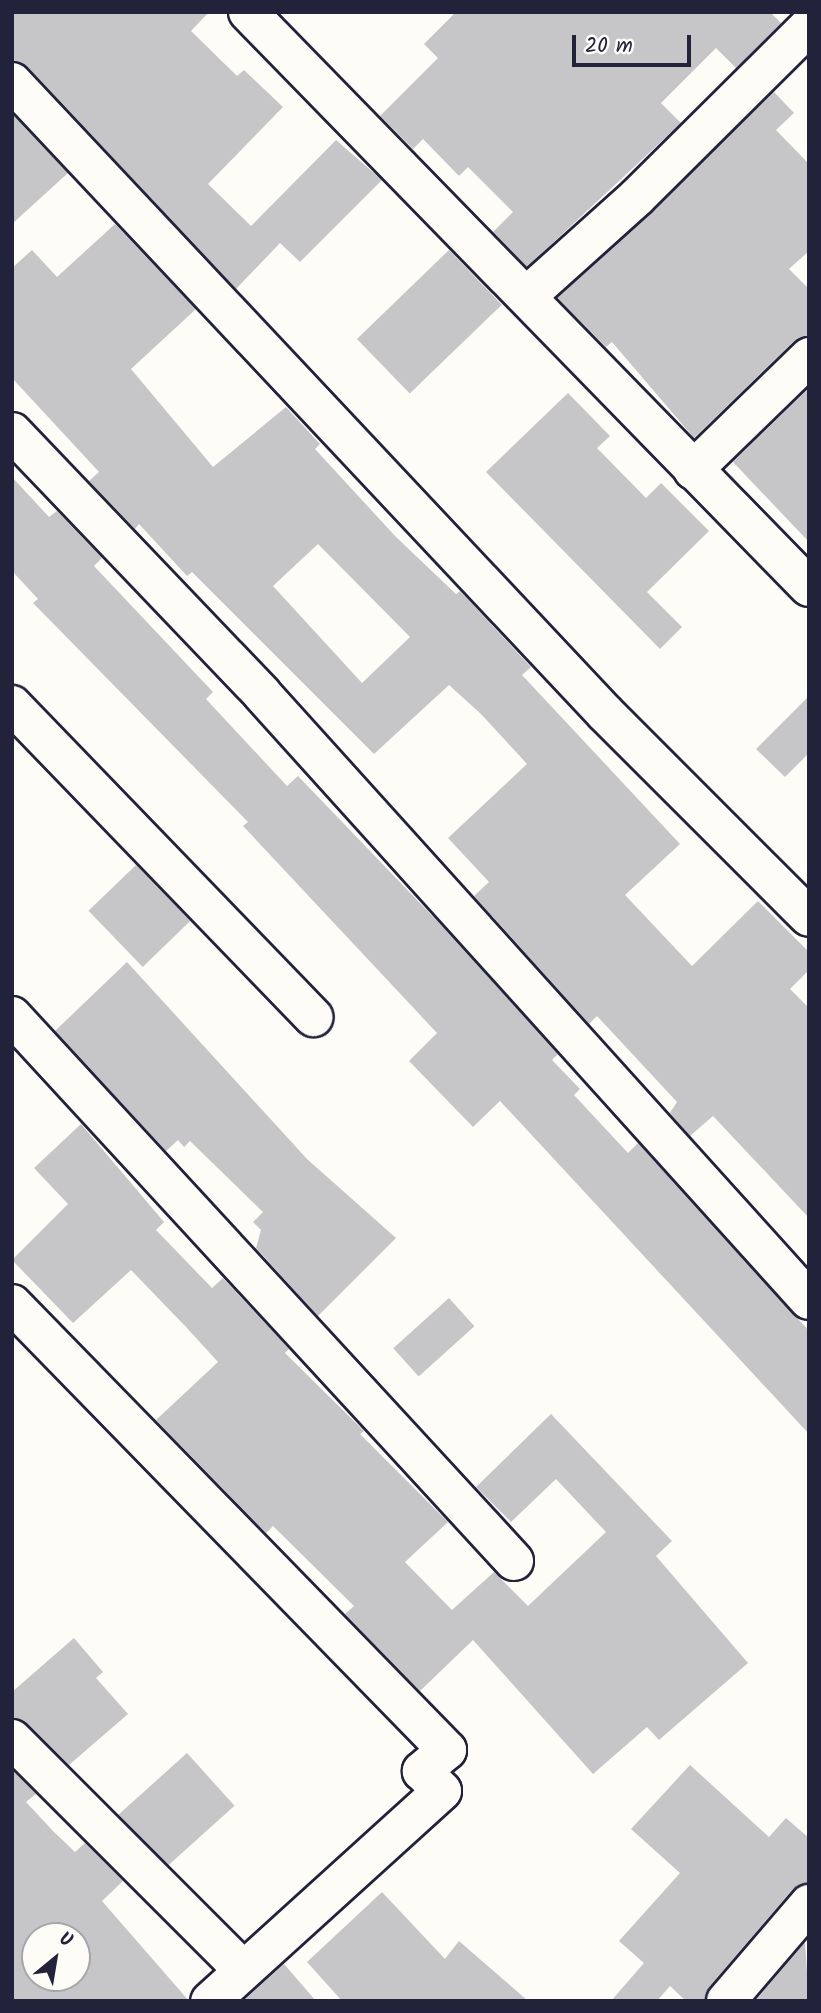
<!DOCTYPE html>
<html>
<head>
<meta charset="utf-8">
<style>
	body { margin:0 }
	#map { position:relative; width:821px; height:2013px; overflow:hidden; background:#fdfcf7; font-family:Kalam,sans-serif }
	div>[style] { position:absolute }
	.building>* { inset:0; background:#c6c6c8; transform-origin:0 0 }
	.roads { filter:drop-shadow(2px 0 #22223b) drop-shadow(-2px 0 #22223b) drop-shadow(0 2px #22223b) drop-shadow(0 -2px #22223b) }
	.minor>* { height:38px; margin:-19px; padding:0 19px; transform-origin:19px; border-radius:19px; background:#fdfcf7 }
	span { translate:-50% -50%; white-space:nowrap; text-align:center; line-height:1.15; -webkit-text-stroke:5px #fdfcf7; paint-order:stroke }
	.frame { position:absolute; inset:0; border:14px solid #22223b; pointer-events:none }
	.north { position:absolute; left:21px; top:1922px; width:70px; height:70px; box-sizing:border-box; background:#fdfcf7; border:2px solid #a5a5ac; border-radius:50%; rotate:30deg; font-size:19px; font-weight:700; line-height:28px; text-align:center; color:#22223b }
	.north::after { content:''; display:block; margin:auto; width:24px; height:32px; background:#22223b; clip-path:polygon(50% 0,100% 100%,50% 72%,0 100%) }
	.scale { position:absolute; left:572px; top:35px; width:119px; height:32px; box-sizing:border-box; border:4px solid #22223b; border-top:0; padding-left:9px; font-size:21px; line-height:24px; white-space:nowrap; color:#22223b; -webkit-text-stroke:5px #fdfcf7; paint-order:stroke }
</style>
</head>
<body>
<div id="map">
	<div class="building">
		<div style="clip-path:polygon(12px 12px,209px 12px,191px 31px,237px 76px,244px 70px,283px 107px,208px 184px,251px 226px,336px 140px,382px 180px,300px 262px,280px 243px,236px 289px,28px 67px,12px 61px)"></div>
		<div style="clip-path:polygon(456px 12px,770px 12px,781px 23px,736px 68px,716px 48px,661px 103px,681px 123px,527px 267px,493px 232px,513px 212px,468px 167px,459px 176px,423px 139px,413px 149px,380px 116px,438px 58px,424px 44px)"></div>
		<div style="clip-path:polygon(774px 92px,794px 113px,776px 130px,809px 164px,809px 251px,789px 269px,809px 289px,809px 336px,794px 341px,694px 438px,612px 342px,606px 347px,557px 298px)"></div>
		<div style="clip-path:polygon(12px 114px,68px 173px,12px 224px)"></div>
		<div style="clip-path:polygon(evenodd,115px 224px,196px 309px,131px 369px,213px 467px,286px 407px,320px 444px,315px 449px,396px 537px,456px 594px,460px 591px,531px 667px,522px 675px,680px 844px,625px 895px,692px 966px,758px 901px,809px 952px,809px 970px,790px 989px,809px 1008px,809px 1218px,713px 1116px,690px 1136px,670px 1113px,677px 1102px,597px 1016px,589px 1024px,474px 896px,489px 882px,448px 838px,527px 764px,481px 714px,449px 685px,374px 754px,192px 572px,187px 576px,139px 524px,135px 529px,89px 481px,99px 472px,12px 378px,12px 268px,32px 250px,57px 277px,115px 224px,318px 544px,410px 637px,362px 683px,273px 586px,318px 544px)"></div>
		<div style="left:449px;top:250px;width:76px;height:128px;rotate:46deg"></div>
		<div style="clip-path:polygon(809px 388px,809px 542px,733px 462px)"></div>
		<div style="clip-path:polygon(568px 393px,610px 436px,597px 448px,646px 498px,661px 483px,709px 531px,647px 592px,682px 627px,660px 649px,486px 472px)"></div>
		<div style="clip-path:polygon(12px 477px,49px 517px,57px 511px,102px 558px,94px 566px,213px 692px,206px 699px,287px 786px,298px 776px,442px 926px,558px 1054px,552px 1060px,580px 1089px,574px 1095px,628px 1153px,638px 1143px,809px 1331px,809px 1434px,500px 1101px,473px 1127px,409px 1061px,437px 1033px,243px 826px,248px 822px,33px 603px,38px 599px,12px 571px)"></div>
		<div style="clip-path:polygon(809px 696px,809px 753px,785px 777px,756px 749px)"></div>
		<div style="left:136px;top:865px;width:78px;height:66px;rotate:46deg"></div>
		<div style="clip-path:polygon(127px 962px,307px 1159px,396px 1238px,318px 1316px,256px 1248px,261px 1230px,253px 1222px,263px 1212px,190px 1141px,184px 1147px,178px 1140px,166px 1151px,55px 1031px)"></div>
		<div style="clip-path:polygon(81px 1124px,164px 1222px,156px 1230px,212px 1288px,223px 1278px,289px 1349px,285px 1353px,364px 1431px,360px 1434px,448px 1522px,405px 1562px,452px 1610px,494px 1572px,528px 1606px,606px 1532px,556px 1479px,511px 1522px,476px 1487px,551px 1414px,672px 1541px,656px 1556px,748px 1663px,659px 1740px,647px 1727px,593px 1774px,473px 1640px,420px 1691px,345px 1614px,354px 1606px,273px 1526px,266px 1533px,156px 1420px,218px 1362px,186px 1327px,131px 1270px,73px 1323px,12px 1260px,68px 1204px,34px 1168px)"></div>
		<div style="left:449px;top:1298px;width:38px;height:75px;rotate:48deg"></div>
		<div style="clip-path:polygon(74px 1638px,103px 1672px,96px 1678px,128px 1714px,69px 1765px,27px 1724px,12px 1718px,12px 1692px)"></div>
		<div style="left:187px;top:1753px;width:71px;height:92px;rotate:48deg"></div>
		<div style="clip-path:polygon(690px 1765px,769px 1837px,786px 1818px,809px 1838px,809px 1883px,792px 1890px,709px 1987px,705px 2001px,686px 2001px,670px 1986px,657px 2001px,611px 2001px,644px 1963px,619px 1941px,680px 1873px,631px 1829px)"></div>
		<div style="clip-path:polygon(evenodd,12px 1770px,36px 1794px,26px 1802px,54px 1832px,75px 1852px,85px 1843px,123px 1881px,102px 1901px,189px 2001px,12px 2001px,12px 1770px,35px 1936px,77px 1936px,77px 1978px,35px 1978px,35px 1936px)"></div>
		<div style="clip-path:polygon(382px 1892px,445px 1959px,459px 1941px,528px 2001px,342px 2001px,307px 1962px)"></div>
		<div style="clip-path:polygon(805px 1942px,809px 2001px,755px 2001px)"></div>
		<div style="clip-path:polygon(284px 1964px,316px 2001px,243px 2001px)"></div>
	</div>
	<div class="roads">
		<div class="minor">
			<div style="left:248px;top:12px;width:803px;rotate:45.71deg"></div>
			<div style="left:12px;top:82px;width:866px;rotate:46.78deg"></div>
			<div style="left:605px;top:713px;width:288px;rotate:45deg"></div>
			<div style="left:529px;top:294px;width:145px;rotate:-41.9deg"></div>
			<div style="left:637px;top:197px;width:243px;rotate:-44.8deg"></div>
			<div style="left:12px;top:432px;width:362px;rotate:46.3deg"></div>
			<div style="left:262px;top:694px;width:816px;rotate:47.93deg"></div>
			<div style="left:693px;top:470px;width:162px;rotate:-44.2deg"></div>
			<div style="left:12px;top:705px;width:434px;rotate:46deg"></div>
			<div style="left:12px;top:1016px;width:741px;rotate:47.35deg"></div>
			<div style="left:12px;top:1304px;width:623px;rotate:45.72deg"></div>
			<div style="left:447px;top:1750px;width:33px;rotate:140deg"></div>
			<div style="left:422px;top:1771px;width:28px;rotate:45deg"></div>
			<div style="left:442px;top:1791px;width:313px;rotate:137.8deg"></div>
			<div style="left:12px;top:1739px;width:324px;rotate:45deg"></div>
			<div style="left:726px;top:2001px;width:128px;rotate:-49.4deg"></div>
		</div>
	</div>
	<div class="frame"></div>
	<div class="north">U</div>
	<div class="scale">20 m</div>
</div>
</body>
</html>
